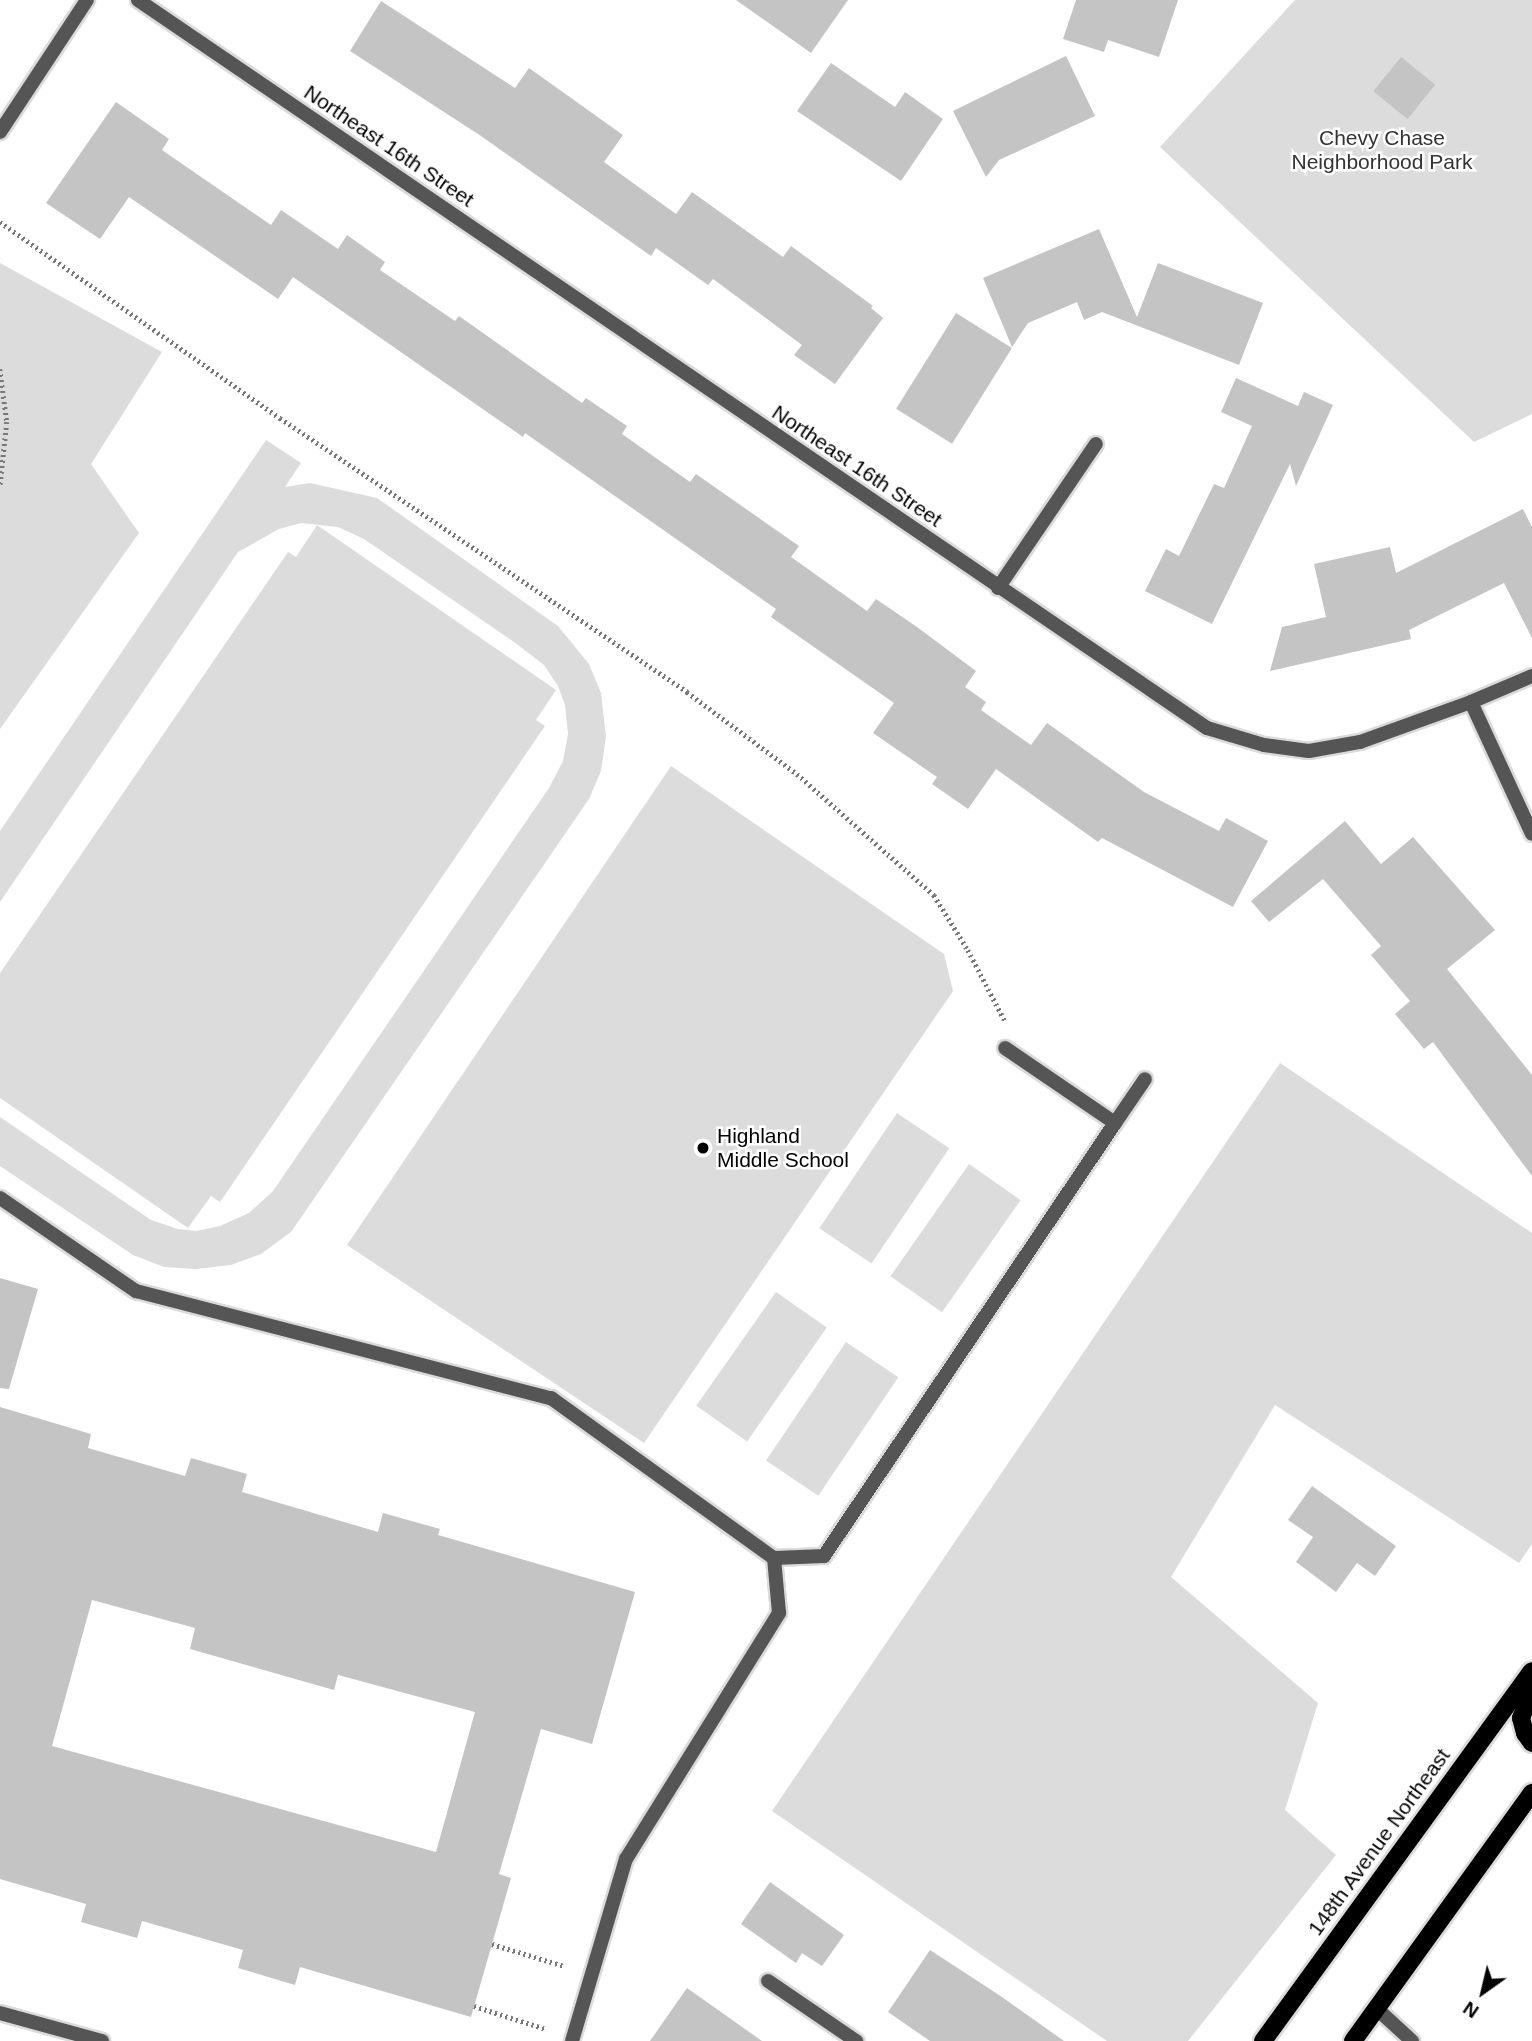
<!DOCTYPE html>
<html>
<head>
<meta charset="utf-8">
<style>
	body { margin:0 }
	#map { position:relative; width:1532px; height:2041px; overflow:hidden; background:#fff; font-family:Arial,sans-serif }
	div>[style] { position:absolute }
	.green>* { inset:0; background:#dcdcdc; transform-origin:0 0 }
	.building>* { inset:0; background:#c4c4c4; transform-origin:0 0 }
	.path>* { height:4.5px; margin-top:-2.25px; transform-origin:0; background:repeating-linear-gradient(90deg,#777 0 2px,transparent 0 5.5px) }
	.roads { filter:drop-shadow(2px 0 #dbdbdb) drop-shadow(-2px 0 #dbdbdb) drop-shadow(0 2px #dbdbdb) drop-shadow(0 -2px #dbdbdb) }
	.service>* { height:14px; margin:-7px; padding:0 7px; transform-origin:7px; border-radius:7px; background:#555 }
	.minor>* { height:14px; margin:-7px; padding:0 7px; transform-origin:7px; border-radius:7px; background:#555 }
	.primary>* { height:18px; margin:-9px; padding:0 9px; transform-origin:9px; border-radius:9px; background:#000 }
	.dots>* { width:19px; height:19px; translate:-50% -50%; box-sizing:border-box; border:4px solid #fff; border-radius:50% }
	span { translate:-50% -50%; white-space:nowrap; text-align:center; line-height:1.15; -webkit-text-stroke:5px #fff; paint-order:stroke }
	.park-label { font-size:21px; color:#333 }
	.street-label { font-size:21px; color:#000 }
	.poi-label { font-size:21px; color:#000 }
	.left { translate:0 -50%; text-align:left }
	.north { position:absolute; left:1448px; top:1957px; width:70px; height:70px; -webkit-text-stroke:5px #fff; paint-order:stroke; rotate:214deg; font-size:19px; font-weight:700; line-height:28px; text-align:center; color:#000 }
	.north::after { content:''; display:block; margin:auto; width:24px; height:32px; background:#000; clip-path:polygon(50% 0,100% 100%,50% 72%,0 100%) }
</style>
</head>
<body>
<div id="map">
	<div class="green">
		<div style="clip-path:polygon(1295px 0,1532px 0,1532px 414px,1474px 442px,1160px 147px)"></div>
		<div style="clip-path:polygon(0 263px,162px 352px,91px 464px,139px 533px,0 729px)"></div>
		<div style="clip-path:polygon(266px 440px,301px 463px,285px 487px,310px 483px,377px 498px,558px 626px,589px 664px,601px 693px,606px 737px,601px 771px,589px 799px,291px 1232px,261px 1254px,231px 1265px,196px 1269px,164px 1267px,133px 1255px,0 1166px,0 1117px,151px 1220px,178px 1229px,196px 1231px,220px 1226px,249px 1213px,273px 1191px,549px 788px,563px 761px,568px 734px,565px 705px,558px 686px,544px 665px,514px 642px,364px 539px,338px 527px,301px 523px,279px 529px,238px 552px,0 902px,0 831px)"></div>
		<div style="clip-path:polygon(317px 525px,556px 690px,536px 720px,545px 726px,220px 1202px,211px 1196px,188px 1228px,0 1098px,0 973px,288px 552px,296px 557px)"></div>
		<div style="clip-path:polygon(671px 766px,944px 954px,953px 991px,644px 1443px,347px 1245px)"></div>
		<div style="clip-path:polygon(1280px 1063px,1532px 1233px,1532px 1544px,1519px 1563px,1275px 1405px,1171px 1577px,1318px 1703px,1285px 1810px,1336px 1855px,1188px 2041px,1107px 2041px,772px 1811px)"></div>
		<div style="left:897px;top:1113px;width:63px;height:139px;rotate:34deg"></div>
		<div style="left:969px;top:1164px;width:63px;height:137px;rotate:35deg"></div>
		<div style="left:776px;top:1292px;width:62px;height:139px;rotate:35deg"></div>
		<div style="left:846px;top:1342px;width:63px;height:143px;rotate:34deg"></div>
	</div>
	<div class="building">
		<div style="clip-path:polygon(736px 0,848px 0,811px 53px)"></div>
		<div style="clip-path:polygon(1076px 0,1178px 0,1159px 57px,1108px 40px,1104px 52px,1063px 39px)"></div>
		<div style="clip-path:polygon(381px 1px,515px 88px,529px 68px,623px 135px,604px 162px,676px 214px,692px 192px,783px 257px,791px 246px,873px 306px,871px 308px,883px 318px,835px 384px,794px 355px,802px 345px,713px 279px,708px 285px,656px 248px,651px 256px,481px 136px,350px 51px)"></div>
		<div style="clip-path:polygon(1066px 56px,1095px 116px,999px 160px,986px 177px,953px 111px)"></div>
		<div style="left:1401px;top:57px;width:44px;height:44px;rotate:39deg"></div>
		<div style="clip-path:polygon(831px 63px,895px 107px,905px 92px,943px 119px,901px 181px,797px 111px)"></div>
		<div style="clip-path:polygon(116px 102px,169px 139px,162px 150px,271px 225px,281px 210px,338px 249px,347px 235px,385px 262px,380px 270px,455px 321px,459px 316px,582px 403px,586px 398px,627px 426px,622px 434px,690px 482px,696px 474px,799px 546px,791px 557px,867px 611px,876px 599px,917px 627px,976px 671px,965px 687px,986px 702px,981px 710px,1031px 745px,1047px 723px,1144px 792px,1219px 831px,1226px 818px,1268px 841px,1233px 907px,1102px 838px,1098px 842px,996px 769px,968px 809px,932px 784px,937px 777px,873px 733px,894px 703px,771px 617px,776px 609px,525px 433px,523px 437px,293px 277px,278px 299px,129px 197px,100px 239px,46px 203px)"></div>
		<div style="clip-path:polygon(1099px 229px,1137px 317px,1158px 263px,1263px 303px,1239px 365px,1102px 312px,1084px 320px,1077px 302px,1028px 323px,1012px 347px,983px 278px)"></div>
		<div style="left:956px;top:313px;width:66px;height:113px;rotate:32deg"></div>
		<div style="clip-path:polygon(1236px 378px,1298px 406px,1304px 392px,1333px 405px,1296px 486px,1290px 464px,1212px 624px,1145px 591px,1166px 549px,1179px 556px,1214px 484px,1224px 488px,1252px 426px,1221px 412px)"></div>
		<div style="clip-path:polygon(1523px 509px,1532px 527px,1532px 638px,1504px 583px,1409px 630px,1411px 639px,1270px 671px,1282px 627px,1326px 617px,1314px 564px,1390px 547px,1396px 573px)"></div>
		<div style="clip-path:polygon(1345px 821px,1381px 864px,1413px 837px,1495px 930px,1447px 969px,1532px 1075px,1532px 1176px,1433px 1042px,1424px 1049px,1395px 1014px,1410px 1001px,1371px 955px,1381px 946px,1323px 879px,1269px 922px,1251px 901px)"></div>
		<div style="clip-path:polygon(0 1278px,38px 1289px,9px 1389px,0 1388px)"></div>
		<div style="clip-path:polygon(evenodd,0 1407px,91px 1434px,88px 1448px,185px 1476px,191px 1458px,247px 1474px,242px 1492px,378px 1532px,383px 1513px,440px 1529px,438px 1535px,635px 1592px,592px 1744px,541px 1729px,499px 1874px,511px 1878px,471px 2017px,300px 1967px,295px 1985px,238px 1968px,243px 1950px,142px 1921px,137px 1938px,81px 1922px,86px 1904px,0 1879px,0 1407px,92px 1600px,195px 1628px,190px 1649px,334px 1690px,338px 1675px,475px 1712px,436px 1852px,52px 1746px,92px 1600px)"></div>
		<div style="clip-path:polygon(1312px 1486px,1396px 1546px,1375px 1576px,1357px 1563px,1336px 1592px,1296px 1562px,1313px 1537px,1288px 1520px)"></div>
		<div style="clip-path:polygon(770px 1882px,844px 1935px,822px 1966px,802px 1953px,796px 1963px,741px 1924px)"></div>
		<div style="clip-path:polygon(930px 1950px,999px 1995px,1064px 2041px,930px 2041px,888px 2012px)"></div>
		<div style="clip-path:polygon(687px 1988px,762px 2041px,650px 2041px)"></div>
	</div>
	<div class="path">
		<div style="left:0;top:222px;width:342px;rotate:35deg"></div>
		<div style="left:280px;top:418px;width:491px;rotate:33.9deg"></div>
		<div style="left:687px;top:692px;width:137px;rotate:36.7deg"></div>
		<div style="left:797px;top:774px;width:183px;rotate:41.5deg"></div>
		<div style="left:934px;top:895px;width:65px;rotate:58.3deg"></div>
		<div style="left:968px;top:950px;width:82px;rotate:62.5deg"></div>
		<div style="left:0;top:369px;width:53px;rotate:82.5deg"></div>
		<div style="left:7px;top:422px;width:65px;rotate:96.1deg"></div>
		<div style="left:492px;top:1944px;width:75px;rotate:17deg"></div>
		<div style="left:474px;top:2006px;width:76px;rotate:17.7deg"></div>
	</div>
	<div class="roads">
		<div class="service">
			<div style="left:1115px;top:1123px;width:53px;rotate:-55.7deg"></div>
			<div style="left:0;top:1198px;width:165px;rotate:34.4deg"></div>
			<div style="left:136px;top:1291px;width:429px;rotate:14.5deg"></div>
			<div style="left:551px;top:1398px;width:274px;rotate:35.7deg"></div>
			<div style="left:774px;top:1558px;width:50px;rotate:-2.3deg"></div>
			<div style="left:824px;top:1556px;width:522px;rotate:-56.1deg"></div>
			<div style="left:1115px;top:1123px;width:133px;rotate:-145.7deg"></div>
			<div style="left:768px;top:1981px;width:107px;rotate:34.3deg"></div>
			<div style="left:1376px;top:2008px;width:49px;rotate:42.5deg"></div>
			<div style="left:0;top:2013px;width:106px;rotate:15.4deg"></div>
			<div style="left:572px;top:2041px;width:190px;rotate:-73.5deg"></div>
			<div style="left:626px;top:1859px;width:290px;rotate:-58.1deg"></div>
			<div style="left:779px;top:1613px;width:55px;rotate:-95.2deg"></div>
		</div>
		<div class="minor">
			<div style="left:138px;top:0;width:1293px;rotate:34.26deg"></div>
			<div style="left:1207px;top:728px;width:59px;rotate:16.6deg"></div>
			<div style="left:1264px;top:745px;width:45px;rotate:7.6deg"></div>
			<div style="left:1309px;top:751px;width:52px;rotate:-10deg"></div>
			<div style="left:1360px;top:742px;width:118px;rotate:-19.8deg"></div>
			<div style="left:1471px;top:702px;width:145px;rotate:65.2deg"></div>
			<div style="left:0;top:132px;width:158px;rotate:-56.6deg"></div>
			<div style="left:998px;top:588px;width:174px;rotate:-55.8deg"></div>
			<div style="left:1471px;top:702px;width:66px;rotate:-23.1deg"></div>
		</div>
		<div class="primary">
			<div style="left:1532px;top:1692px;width:28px;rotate:113deg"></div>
			<div style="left:1521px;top:1718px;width:16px;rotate:75deg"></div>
			<div style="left:1525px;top:1733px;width:12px;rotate:55deg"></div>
			<div style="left:1263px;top:2041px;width:457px;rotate:-54deg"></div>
			<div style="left:1353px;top:2041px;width:306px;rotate:-54.2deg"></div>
		</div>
	</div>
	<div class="dots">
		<div style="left:703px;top:1148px;background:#000"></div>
	</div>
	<div class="park-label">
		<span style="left:1382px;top:150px">Chevy Chase<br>Neighborhood Park</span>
	</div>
	<div class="street-label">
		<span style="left:389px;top:146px;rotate:34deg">Northeast 16th Street</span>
		<span style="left:857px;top:466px;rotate:34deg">Northeast 16th Street</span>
		<span style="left:1379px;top:1842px;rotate:-54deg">148th Avenue Northeast</span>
	</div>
	<div class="poi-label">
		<span class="left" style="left:717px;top:1148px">Highland<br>Middle School</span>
	</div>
	<div class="north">N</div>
</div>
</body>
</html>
